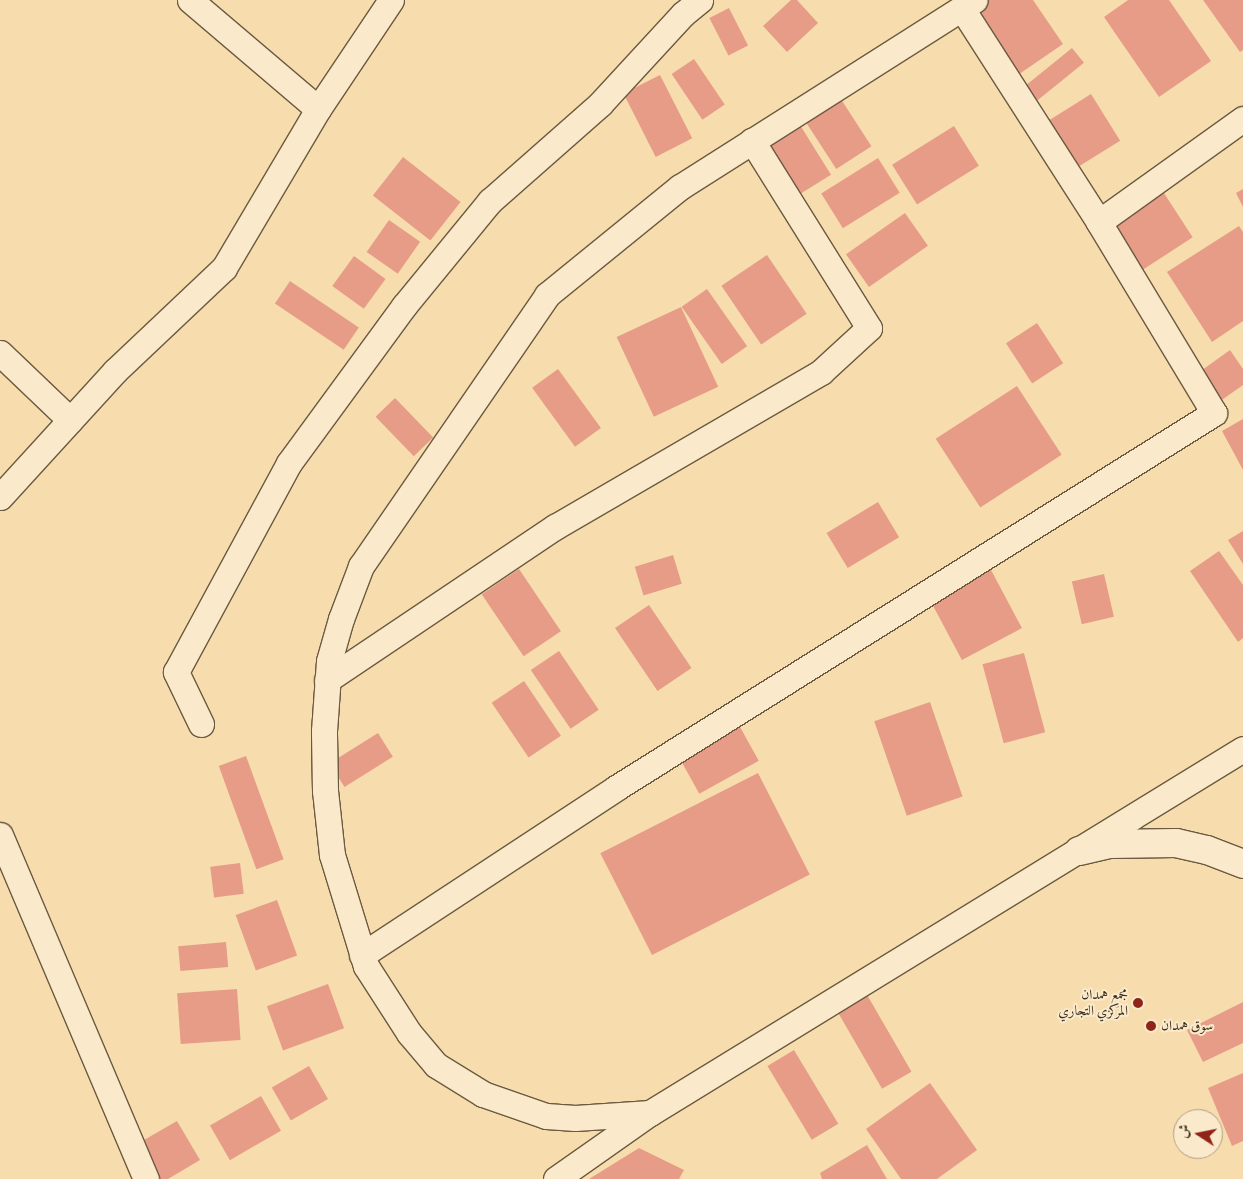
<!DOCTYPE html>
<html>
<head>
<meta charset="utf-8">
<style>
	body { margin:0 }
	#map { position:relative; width:1243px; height:1179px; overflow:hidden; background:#f7ddae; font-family:Alegreya,Amiri,serif }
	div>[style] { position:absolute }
	.building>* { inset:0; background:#e79c88; transform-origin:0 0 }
	.roads { filter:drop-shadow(1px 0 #6b5a40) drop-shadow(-1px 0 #6b5a40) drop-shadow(0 1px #6b5a40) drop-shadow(0 -1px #6b5a40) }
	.minor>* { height:25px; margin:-12.5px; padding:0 12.5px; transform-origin:12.5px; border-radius:12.5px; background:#fae9ca }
	.tertiary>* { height:28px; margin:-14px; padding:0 14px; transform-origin:14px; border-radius:14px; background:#fae9ca }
	.dots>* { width:14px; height:14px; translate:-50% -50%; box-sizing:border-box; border:2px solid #fae9ca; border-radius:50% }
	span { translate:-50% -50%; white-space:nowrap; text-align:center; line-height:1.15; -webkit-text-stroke:4px #fae9ca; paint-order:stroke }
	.poi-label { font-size:14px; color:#3c2e1b }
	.right { translate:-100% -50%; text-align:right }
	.left { translate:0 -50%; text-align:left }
	.north { position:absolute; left:1173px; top:1109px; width:50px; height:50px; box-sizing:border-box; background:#fae9ca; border:1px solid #ae9e84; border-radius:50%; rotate:281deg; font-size:14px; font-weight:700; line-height:20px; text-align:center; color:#3c2e1b }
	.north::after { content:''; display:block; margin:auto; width:18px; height:22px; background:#8f2418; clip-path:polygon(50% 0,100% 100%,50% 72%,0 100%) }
</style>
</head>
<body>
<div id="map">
	<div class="building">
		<div style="clip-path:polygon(791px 0,797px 0,818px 23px,787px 52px,763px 26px)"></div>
		<div style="clip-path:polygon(979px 0,1033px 0,1063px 44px,1012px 79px,965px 10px)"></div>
		<div style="clip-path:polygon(1128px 0,1169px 0,1211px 61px,1159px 97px,1104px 17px)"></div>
		<div style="clip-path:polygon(1203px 0,1243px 0,1243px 50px,1240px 52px)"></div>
		<div style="left:729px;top:8px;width:42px;height:22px;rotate:63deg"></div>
		<div style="left:1072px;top:48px;width:19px;height:62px;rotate:51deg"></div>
		<div style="left:694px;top:59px;width:55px;height:27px;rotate:56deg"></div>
		<div style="left:660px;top:75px;width:71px;height:41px;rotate:63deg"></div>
		<div style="left:835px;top:90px;width:67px;height:42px;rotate:57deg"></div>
		<div style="left:1091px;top:94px;width:55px;height:56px;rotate:58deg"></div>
		<div style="left:795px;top:117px;width:68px;height:46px;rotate:58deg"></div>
		<div style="left:954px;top:126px;width:47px;height:73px;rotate:58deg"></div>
		<div style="left:403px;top:157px;width:73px;height:49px;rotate:38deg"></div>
		<div style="left:878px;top:158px;width:41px;height:67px;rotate:58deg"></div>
		<div style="left:1160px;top:187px;width:60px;height:60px;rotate:57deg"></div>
		<div style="clip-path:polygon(1243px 189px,1243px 207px,1236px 193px)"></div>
		<div style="left:905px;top:213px;width:40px;height:72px;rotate:55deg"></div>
		<div style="left:389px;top:220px;width:38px;height:39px;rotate:35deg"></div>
		<div style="clip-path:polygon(1239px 226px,1243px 232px,1243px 321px,1212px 342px,1167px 272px)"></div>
		<div style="left:767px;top:255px;width:71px;height:55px;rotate:56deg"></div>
		<div style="left:354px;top:256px;width:39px;height:37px;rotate:36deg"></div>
		<div style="left:290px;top:281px;width:83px;height:27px;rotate:34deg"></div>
		<div style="left:707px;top:289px;width:70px;height:31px;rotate:55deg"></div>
		<div style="left:681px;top:307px;width:88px;height:71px;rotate:65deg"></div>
		<div style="left:1037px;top:323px;width:48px;height:37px;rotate:57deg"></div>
		<div style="clip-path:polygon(1230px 350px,1243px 369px,1243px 385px,1219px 402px,1198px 373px)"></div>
		<div style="left:558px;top:369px;width:73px;height:32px;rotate:54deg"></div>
		<div style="left:1017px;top:386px;width:82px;height:97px;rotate:57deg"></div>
		<div style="left:395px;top:398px;width:55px;height:27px;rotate:46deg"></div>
		<div style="clip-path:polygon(1243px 419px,1243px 470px,1222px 431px)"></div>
		<div style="left:878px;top:502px;width:41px;height:60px;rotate:59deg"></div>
		<div style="clip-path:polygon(1243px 531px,1243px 564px,1228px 540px)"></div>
		<div style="clip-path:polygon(1219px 551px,1243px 585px,1243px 638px,1238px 642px,1190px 571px)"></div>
		<div style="left:673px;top:555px;width:30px;height:40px;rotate:73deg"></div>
		<div style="left:990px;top:568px;width:68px;height:68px;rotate:62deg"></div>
		<div style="left:519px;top:569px;width:75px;height:45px;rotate:56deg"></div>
		<div style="left:1104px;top:574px;width:44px;height:33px;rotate:77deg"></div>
		<div style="left:649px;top:605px;width:76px;height:41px;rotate:56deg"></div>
		<div style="left:559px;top:651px;width:71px;height:34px;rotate:56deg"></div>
		<div style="left:1024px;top:653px;width:82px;height:43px;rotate:75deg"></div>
		<div style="left:524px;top:681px;width:66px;height:39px;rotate:56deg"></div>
		<div style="left:930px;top:702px;width:100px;height:59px;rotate:71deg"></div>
		<div style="left:735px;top:718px;width:49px;height:68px;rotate:61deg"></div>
		<div style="left:378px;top:733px;width:28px;height:57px;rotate:58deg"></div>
		<div style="left:246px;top:756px;width:110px;height:29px;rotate:70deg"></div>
		<div style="left:758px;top:773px;width:114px;height:177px;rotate:63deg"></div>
		<div style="left:240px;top:863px;width:31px;height:30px;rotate:83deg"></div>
		<div style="left:277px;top:900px;width:59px;height:44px;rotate:70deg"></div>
		<div style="left:226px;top:942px;width:25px;height:48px;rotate:85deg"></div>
		<div style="left:328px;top:984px;width:47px;height:65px;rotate:70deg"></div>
		<div style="left:237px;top:989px;width:51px;height:60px;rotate:86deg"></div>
		<div style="left:866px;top:993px;width:91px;height:34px;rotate:60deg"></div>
		<div style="clip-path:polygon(1243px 1002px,1243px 1043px,1203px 1062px,1187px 1030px)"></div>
		<div style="left:794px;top:1050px;width:86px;height:31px;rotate:59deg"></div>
		<div style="left:309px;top:1066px;width:38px;height:43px;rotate:60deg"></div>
		<div style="clip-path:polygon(1243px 1073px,1243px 1141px,1232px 1146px,1208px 1088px)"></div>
		<div style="clip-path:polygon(930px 1083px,977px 1150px,937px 1179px,901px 1179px,866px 1129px)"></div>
		<div style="left:261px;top:1096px;width:40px;height:59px;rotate:60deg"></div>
		<div style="clip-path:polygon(177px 1121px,200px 1160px,168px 1179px,148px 1179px,130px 1148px)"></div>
		<div style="clip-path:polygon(867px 1145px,887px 1179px,822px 1179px,820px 1173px)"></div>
		<div style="clip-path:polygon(639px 1148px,684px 1170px,679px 1179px,589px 1179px)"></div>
	</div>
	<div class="roads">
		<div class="minor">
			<div style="left:190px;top:0;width:168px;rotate:40.4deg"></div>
			<div style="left:318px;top:109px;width:131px;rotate:-56.2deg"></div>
			<div style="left:1099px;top:222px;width:177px;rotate:-35.6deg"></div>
			<div style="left:0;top:353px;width:97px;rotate:43.7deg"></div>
			<div style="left:0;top:497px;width:171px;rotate:-47.6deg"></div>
			<div style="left:115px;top:371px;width:150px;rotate:-43.4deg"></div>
			<div style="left:224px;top:268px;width:185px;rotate:-59.4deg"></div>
			<div style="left:327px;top:680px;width:275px;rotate:-33.9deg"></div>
			<div style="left:555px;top:527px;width:308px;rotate:-30.2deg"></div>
			<div style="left:821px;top:372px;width:65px;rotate:-42.5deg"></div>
			<div style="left:869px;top:328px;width:221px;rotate:-122deg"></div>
			<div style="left:201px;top:724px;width:58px;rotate:-115.7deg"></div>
			<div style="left:176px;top:672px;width:238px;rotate:-61.6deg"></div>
			<div style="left:289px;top:463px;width:195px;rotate:-53.8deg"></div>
			<div style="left:404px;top:306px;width:136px;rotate:-50.7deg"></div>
			<div style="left:490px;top:201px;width:147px;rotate:-41.4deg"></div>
			<div style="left:600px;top:104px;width:122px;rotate:-47.3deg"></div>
			<div style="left:683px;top:14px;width:22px;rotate:-39deg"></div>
			<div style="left:0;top:835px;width:374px;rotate:67deg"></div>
			<div style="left:362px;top:955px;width:304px;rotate:-33.3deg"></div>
			<div style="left:616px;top:788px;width:706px;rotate:-32.09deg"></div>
			<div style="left:1214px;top:413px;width:223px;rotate:-121.1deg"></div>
			<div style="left:1099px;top:222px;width:253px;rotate:-122.7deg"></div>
			<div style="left:650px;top:1113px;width:75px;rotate:176.2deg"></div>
			<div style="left:575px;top:1118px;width:29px;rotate:-176deg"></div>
			<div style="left:546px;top:1116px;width:67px;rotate:-160.8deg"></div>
			<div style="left:483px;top:1094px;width:55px;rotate:-148.3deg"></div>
			<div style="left:436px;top:1065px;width:42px;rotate:-130.2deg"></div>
			<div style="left:409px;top:1033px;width:80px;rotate:-122.7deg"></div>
			<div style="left:366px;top:966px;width:116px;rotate:-107deg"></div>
			<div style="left:332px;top:855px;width:64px;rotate:-96.2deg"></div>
			<div style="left:325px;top:791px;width:60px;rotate:-91deg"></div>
			<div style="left:324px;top:731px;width:70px;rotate:-85.9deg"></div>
			<div style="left:329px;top:661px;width:44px;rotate:-74.1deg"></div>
			<div style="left:341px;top:619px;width:57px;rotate:-69.3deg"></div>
			<div style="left:361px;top:566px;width:329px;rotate:-55.5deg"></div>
			<div style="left:547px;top:295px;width:171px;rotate:-39.1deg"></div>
			<div style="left:680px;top:187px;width:349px;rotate:-32.4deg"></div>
			<div style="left:556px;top:1179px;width:115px;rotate:-35.1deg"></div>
			<div style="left:650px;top:1113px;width:696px;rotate:-31.54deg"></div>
		</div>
		<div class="tertiary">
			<div style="left:1079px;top:851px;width:32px;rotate:-13deg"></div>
			<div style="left:1110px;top:844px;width:66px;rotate:-0.9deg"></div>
			<div style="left:1176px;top:843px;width:32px;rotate:13deg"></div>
			<div style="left:1207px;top:850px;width:39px;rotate:21deg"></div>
		</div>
	</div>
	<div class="dots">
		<div style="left:1138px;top:1003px;background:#8f2418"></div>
		<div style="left:1151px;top:1026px;background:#8f2418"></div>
	</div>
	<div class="poi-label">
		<span class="right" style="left:1128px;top:1003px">مجمع همدان<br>المركزي التجاري</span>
		<span class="left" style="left:1161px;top:1026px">سوق همدان</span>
	</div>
	<div class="north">ش</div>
</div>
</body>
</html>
